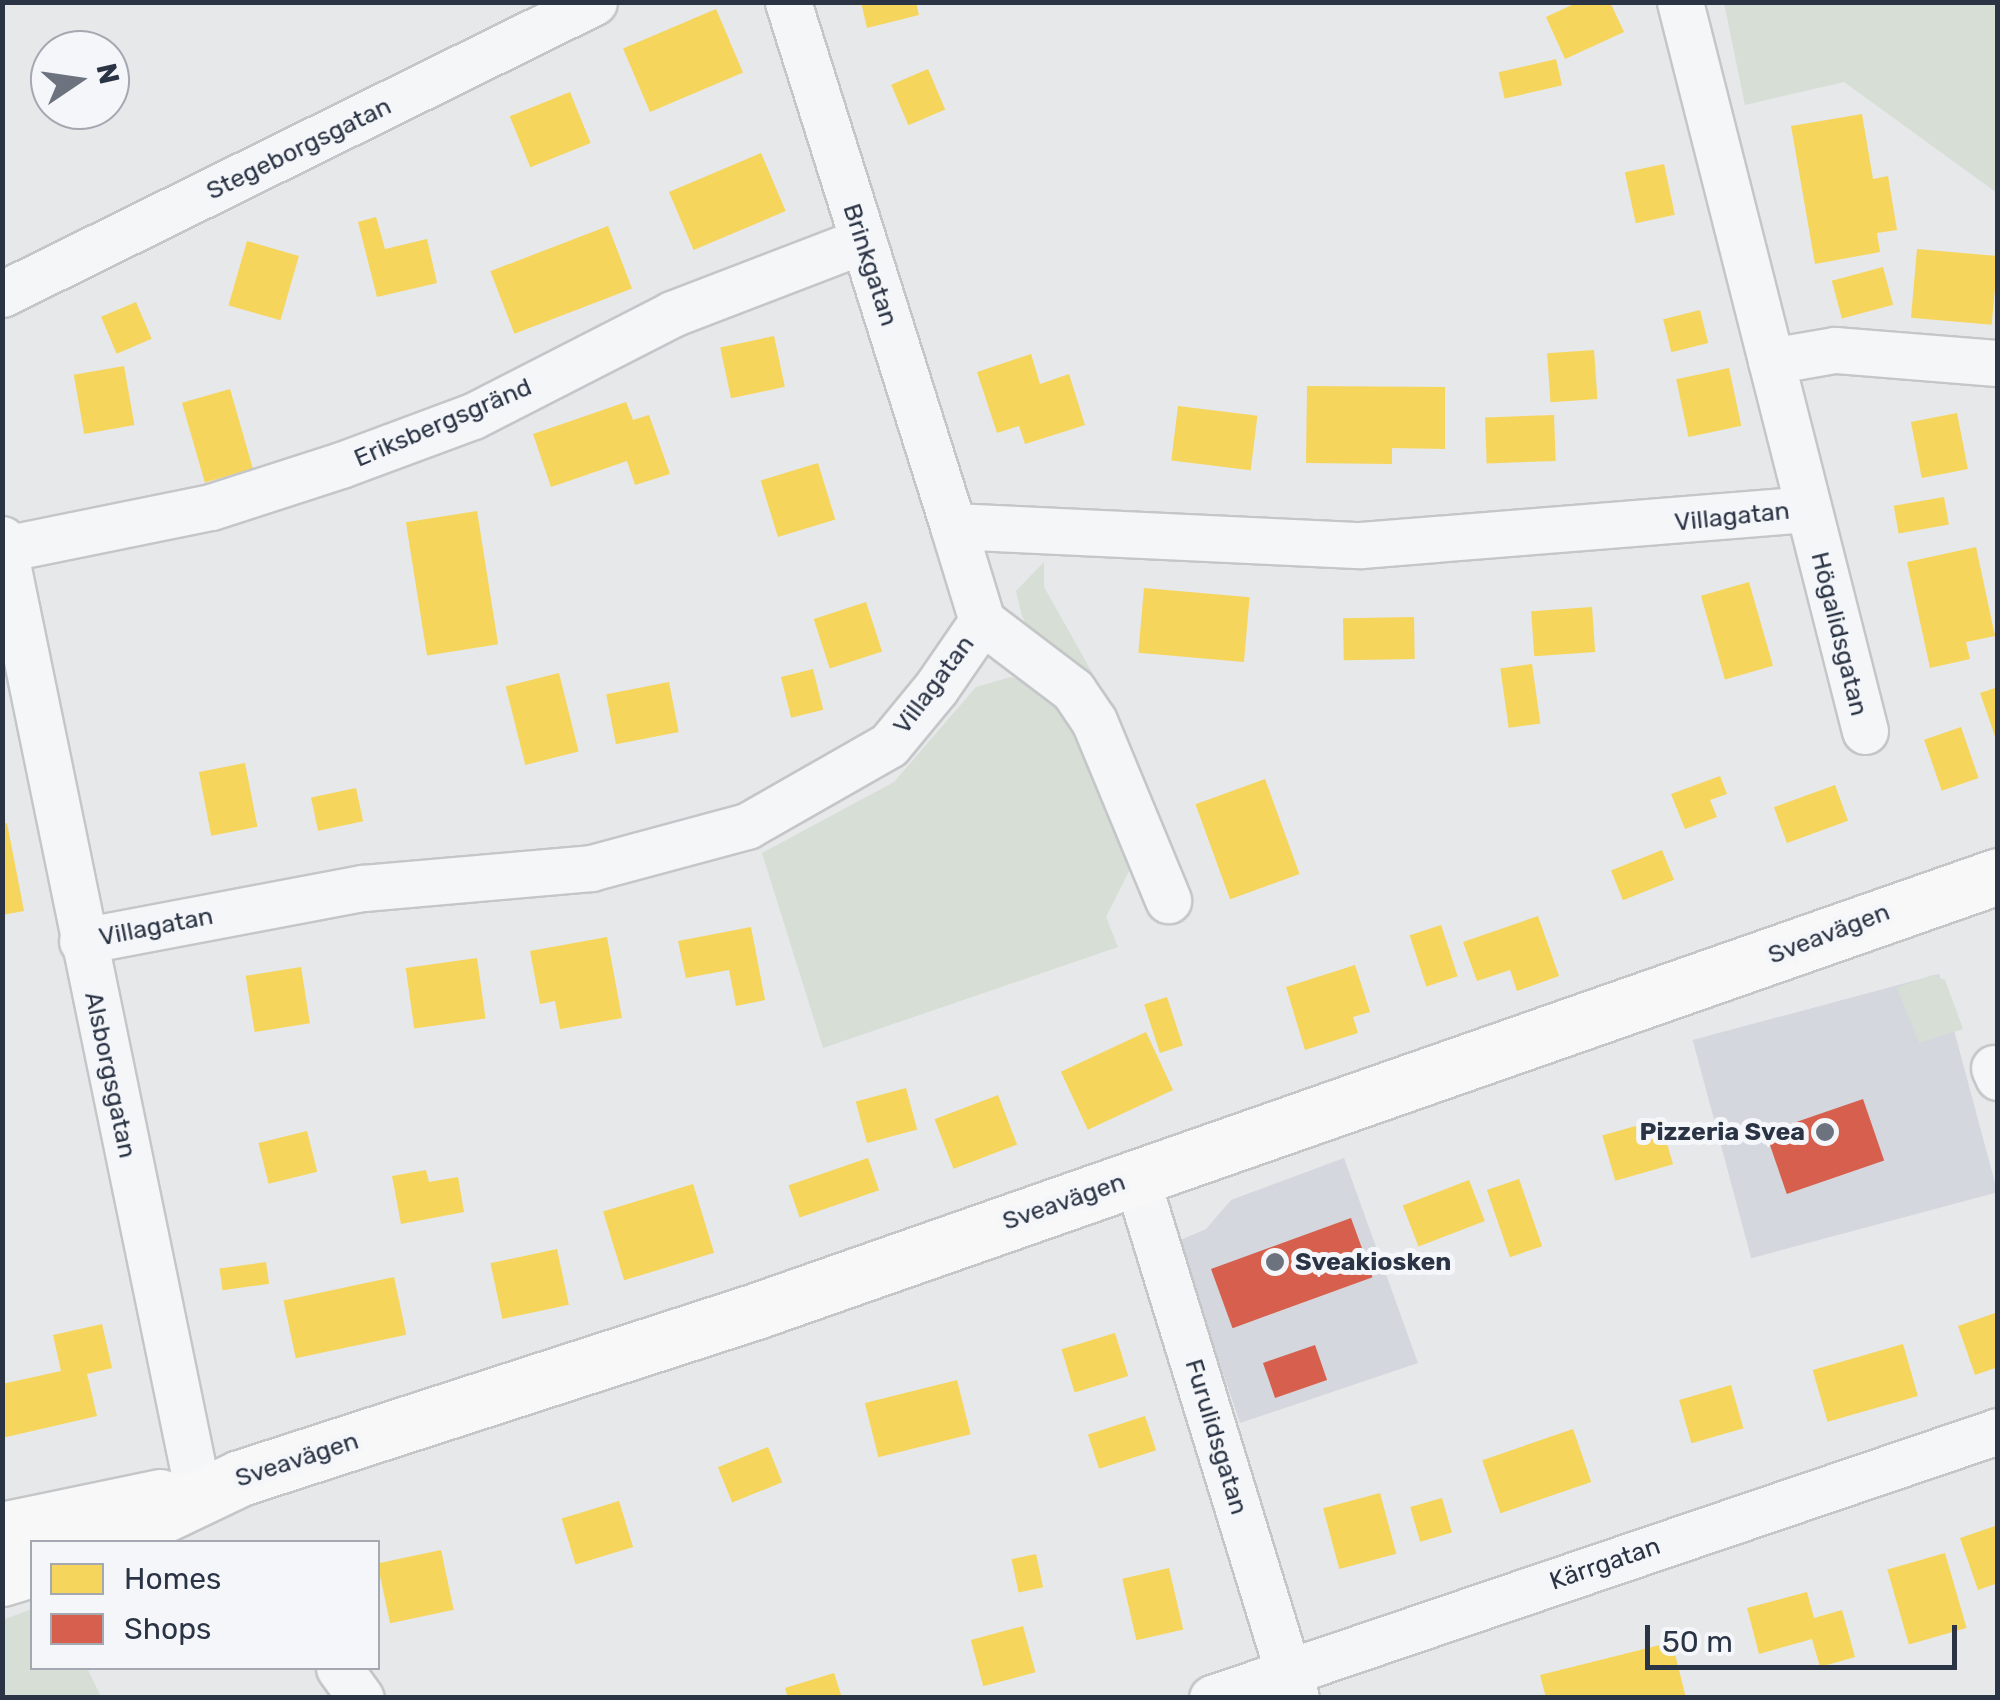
<!DOCTYPE html>
<html>
<head>
<meta charset="utf-8">
<style>
	body { margin:0 }
	#map { position:relative; width:2000px; height:1700px; overflow:hidden; background:#e6e8ea; font-family:Rubik,sans-serif }
	div>[style] { position:absolute }
	.built>* { inset:0; background:#d4d7dd; transform-origin:0 0 }
	.green>* { inset:0; background:#d6ded6 }
	.homes>* { inset:0; background:#f6d55c; transform-origin:0 0 }
	.shops>* { inset:0; background:#d6604d; transform-origin:0 0 }
	.roads { filter:drop-shadow(2px 0 #c4c6c8) drop-shadow(-2px 0 #c4c6c8) drop-shadow(0 2px #c4c6c8) drop-shadow(0 -2px #c4c6c8) }
	.minor>* { height:45px; margin:-22.5px; padding:0 22.5px; transform-origin:22.5px; border-radius:22.5px; background:#f5f6f7 }
	.secondary>* { height:55px; margin:-27.5px; padding:0 27.5px; transform-origin:27.5px; border-radius:27.5px; background:#f8f8f8 }
	.dots>* { width:28px; height:28px; translate:-50% -50%; box-sizing:border-box; border:5px solid #f4f6f9; border-radius:50% }
	span { translate:-50% -50%; white-space:nowrap; text-align:center; line-height:1.15; -webkit-text-stroke:10px #f4f6f9; paint-order:stroke }
	.street-label { font-size:25px; color:#2b3445 }
	.poi-label { font-size:25px; color:#2b3445; font-weight:700 }
	.right { translate:-100% -50%; text-align:right }
	.left { translate:0 -50%; text-align:left }
	.frame { position:absolute; inset:0; border:5px solid #2b3445; pointer-events:none }
	.legend { position:absolute; left:30px; top:1540px; width:350px; height:130px; box-sizing:border-box; background:#f4f6f9; border:2px solid #a4a8b1; margin:0; padding:12px 18px; list-style:none; font-size:30px; color:#2b3445 }
	.legend li { display:flex; align-items:center; gap:20px; height:50px }
	.legend b { width:50px; border:2px solid #a4a8b1 }
	.north { position:absolute; left:30px; top:30px; width:100px; height:100px; box-sizing:border-box; background:#f4f6f9; border:2px solid #a4a8b1; border-radius:50%; rotate:77deg; font-size:28px; font-weight:700; line-height:40px; text-align:center; color:#2b3445 }
	.north::after { content:''; display:block; margin:auto; width:35px; height:45px; background:#6c737f; clip-path:polygon(50% 0,100% 100%,50% 72%,0 100%) }
	.scale { position:absolute; left:1645px; top:1625px; width:312px; height:45px; box-sizing:border-box; border:5px solid #2b3445; border-top:0; padding-left:12px; font-size:30px; line-height:35px; white-space:nowrap; color:#2b3445; -webkit-text-stroke:8px #f4f6f9; paint-order:stroke }
</style>
</head>
<body>
<div id="map">
	<div class="built">
		<div style="left:1939px;top:974px;width:226px;height:255px;rotate:75deg"></div>
		<div style="clip-path:polygon(1344px 1158px,1418px 1363px,1240px 1423px,1178px 1241px,1206px 1229px,1231px 1200px)"></div>
	</div>
	<div class="green">
		<div style="clip-path:polygon(1724px 3px,1997px 3px,1997px 193px,1844px 82px,1745px 105px)"></div>
		<div style="clip-path:polygon(1044px 562px,1044px 587px,1093px 674px,1035px 640px,1022px 616px,1016px 591px)"></div>
		<div style="clip-path:polygon(1011px 677px,1050px 690px,1077px 729px,1131px 867px,1106px 917px,1118px 947px,823px 1048px,762px 853px,894px 782px,976px 687px)"></div>
		<div style="clip-path:polygon(1932px 975px,1945px 980px,1963px 1029px,1919px 1043px,1897px 988px)"></div>
		<div style="clip-path:polygon(32px 1609px,32px 1668px,87px 1668px,101px 1697px,3px 1697px,3px 1620px)"></div>
	</div>
	<div class="homes">
		<div style="clip-path:polygon(861px 2px,916px 2px,919px 15px,867px 28px)"></div>
		<div style="clip-path:polygon(1578px 2px,1610px 2px,1624px 32px,1565px 59px,1546px 17px)"></div>
		<div style="left:716px;top:9px;width:69px;height:101px;rotate:67deg"></div>
		<div style="left:1556px;top:59px;width:27px;height:59px;rotate:77deg"></div>
		<div style="left:928px;top:69px;width:44px;height:40px;rotate:67deg"></div>
		<div style="left:570px;top:92px;width:55px;height:65px;rotate:68deg"></div>
		<div style="clip-path:polygon(1862px 114px,1873px 179px,1888px 176px,1897px 230px,1877px 233px,1880px 252px,1815px 264px,1791px 126px)"></div>
		<div style="left:761px;top:153px;width:63px;height:100px;rotate:67deg"></div>
		<div style="left:1664px;top:164px;width:52px;height:40px;rotate:78deg"></div>
		<div style="clip-path:polygon(376px 217px,385px 249px,427px 239px,437px 283px,377px 297px,358px 222px)"></div>
		<div style="left:608px;top:226px;width:67px;height:126px;rotate:69deg"></div>
		<div style="left:247px;top:241px;width:54px;height:67px;rotate:16deg"></div>
		<div style="left:1917px;top:249px;width:81px;height:69px;rotate:5deg"></div>
		<div style="left:1883px;top:267px;width:39px;height:53px;rotate:75deg"></div>
		<div style="left:136px;top:302px;width:40px;height:38px;rotate:67deg"></div>
		<div style="left:1700px;top:310px;width:34px;height:38px;rotate:76deg"></div>
		<div style="left:774px;top:336px;width:52px;height:55px;rotate:78deg"></div>
		<div style="left:1594px;top:350px;width:49px;height:47px;rotate:86deg"></div>
		<div style="clip-path:polygon(1031px 354px,1040px 384px,1069px 374px,1085px 425px,1025px 444px,1019px 426px,997px 433px,977px 372px)"></div>
		<div style="left:124px;top:366px;width:60px;height:51px;rotate:80deg"></div>
		<div style="left:1729px;top:368px;width:59px;height:54px;rotate:78deg"></div>
		<div style="clip-path:polygon(1307px 386px,1445px 387px,1445px 449px,1392px 448px,1392px 464px,1306px 463px)"></div>
		<div style="left:230px;top:389px;width:83px;height:50px;rotate:74deg"></div>
		<div style="clip-path:polygon(626px 402px,633px 420px,649px 415px,670px 474px,635px 485px,627px 461px,551px 487px,533px 434px)"></div>
		<div style="left:1178px;top:406px;width:80px;height:55px;rotate:7deg"></div>
		<div style="left:1957px;top:413px;width:57px;height:47px;rotate:79deg"></div>
		<div style="left:1554px;top:415px;width:46px;height:69px;rotate:88deg"></div>
		<div style="left:818px;top:463px;width:59px;height:60px;rotate:73deg"></div>
		<div style="left:1944px;top:497px;width:28px;height:51px;rotate:80deg"></div>
		<div style="left:477px;top:511px;width:135px;height:72px;rotate:81deg"></div>
		<div style="clip-path:polygon(1976px 547px,1995px 636px,1966px 642px,1970px 659px,1930px 668px,1907px 562px)"></div>
		<div style="left:1749px;top:582px;width:87px;height:50px;rotate:74deg"></div>
		<div style="left:1144px;top:588px;width:106px;height:65px;rotate:5deg"></div>
		<div style="left:866px;top:602px;width:52px;height:55px;rotate:72deg"></div>
		<div style="left:1592px;top:607px;width:45px;height:61px;rotate:86deg"></div>
		<div style="left:1414px;top:617px;width:42px;height:71px;rotate:89deg"></div>
		<div style="left:1532px;top:664px;width:60px;height:32px;rotate:82deg"></div>
		<div style="left:813px;top:669px;width:42px;height:33px;rotate:76deg"></div>
		<div style="left:559px;top:673px;width:81px;height:55px;rotate:76deg"></div>
		<div style="left:669px;top:682px;width:51px;height:64px;rotate:79deg"></div>
		<div style="clip-path:polygon(1998px 687px,1998px 742px,1997px 742px,1980px 693px)"></div>
		<div style="left:1961px;top:727px;width:54px;height:39px;rotate:71deg"></div>
		<div style="left:245px;top:763px;width:65px;height:47px;rotate:79deg"></div>
		<div style="clip-path:polygon(1720px 776px,1727px 794px,1710px 800px,1717px 817px,1685px 829px,1671px 794px)"></div>
		<div style="left:1265px;top:779px;width:101px;height:74px;rotate:70deg"></div>
		<div style="left:1835px;top:785px;width:38px;height:65px;rotate:70deg"></div>
		<div style="left:356px;top:788px;width:34px;height:46px;rotate:78deg"></div>
		<div style="clip-path:polygon(7px 823px,24px 911px,2px 915px,2px 824px)"></div>
		<div style="left:1662px;top:850px;width:32px;height:55px;rotate:68deg"></div>
		<div style="clip-path:polygon(1538px 916px,1559px 976px,1517px 991px,1510px 970px,1477px 981px,1463px 942px)"></div>
		<div style="left:1441px;top:925px;width:54px;height:33px;rotate:72deg"></div>
		<div style="clip-path:polygon(751px 927px,765px 1000px,736px 1006px,729px 970px,686px 978px,678px 941px)"></div>
		<div style="clip-path:polygon(607px 937px,622px 1018px,560px 1029px,555px 1001px,540px 1004px,530px 951px)"></div>
		<div style="left:477px;top:958px;width:61px;height:72px;rotate:82deg"></div>
		<div style="clip-path:polygon(1355px 965px,1370px 1012px,1353px 1017px,1358px 1033px,1305px 1050px,1286px 987px)"></div>
		<div style="left:301px;top:967px;width:57px;height:56px;rotate:81deg"></div>
		<div style="left:1167px;top:997px;width:51px;height:24px;rotate:72deg"></div>
		<div style="left:1146px;top:1032px;width:64px;height:94px;rotate:65deg"></div>
		<div style="left:906px;top:1088px;width:43px;height:52px;rotate:75deg"></div>
		<div style="left:998px;top:1095px;width:53px;height:68px;rotate:69deg"></div>
		<div style="left:1660px;top:1119px;width:47px;height:60px;rotate:74deg"></div>
		<div style="left:307px;top:1131px;width:42px;height:50px;rotate:76deg"></div>
		<div style="left:868px;top:1158px;width:34px;height:84px;rotate:71deg"></div>
		<div style="clip-path:polygon(426px 1170px,429px 1182px,458px 1177px,464px 1212px,401px 1224px,392px 1176px)"></div>
		<div style="left:1519px;top:1179px;width:71px;height:34px;rotate:71deg"></div>
		<div style="left:1469px;top:1180px;width:44px;height:71px;rotate:69deg"></div>
		<div style="left:693px;top:1184px;width:72px;height:94px;rotate:73deg"></div>
		<div style="left:557px;top:1249px;width:57px;height:68px;rotate:78deg"></div>
		<div style="left:266px;top:1262px;width:22px;height:47px;rotate:82deg"></div>
		<div style="left:394px;top:1277px;width:59px;height:113px;rotate:78deg"></div>
		<div style="clip-path:polygon(1998px 1312px,1998px 1367px,1975px 1375px,1958px 1326px)"></div>
		<div style="clip-path:polygon(102px 1324px,112px 1368px,87px 1374px,97px 1416px,2px 1438px,2px 1384px,61px 1371px,53px 1335px)"></div>
		<div style="left:1115px;top:1333px;width:45px;height:56px;rotate:73deg"></div>
		<div style="left:1903px;top:1344px;width:54px;height:94px;rotate:74deg"></div>
		<div style="left:957px;top:1380px;width:56px;height:95px;rotate:76deg"></div>
		<div style="left:1731px;top:1385px;width:45px;height:54px;rotate:74deg"></div>
		<div style="left:1145px;top:1416px;width:36px;height:60px;rotate:72deg"></div>
		<div style="left:1573px;top:1429px;width:56px;height:96px;rotate:71deg"></div>
		<div style="left:768px;top:1447px;width:38px;height:54px;rotate:68deg"></div>
		<div style="left:1380px;top:1493px;width:63px;height:59px;rotate:75deg"></div>
		<div style="left:1442px;top:1498px;width:36px;height:33px;rotate:74deg"></div>
		<div style="left:619px;top:1501px;width:48px;height:60px;rotate:73deg"></div>
		<div style="clip-path:polygon(1998px 1525px,1998px 1583px,1978px 1590px,1960px 1538px)"></div>
		<div style="left:441px;top:1550px;width:61px;height:65px;rotate:78deg"></div>
		<div style="left:1945px;top:1553px;width:78px;height:60px;rotate:74deg"></div>
		<div style="left:1036px;top:1554px;width:34px;height:25px;rotate:78deg"></div>
		<div style="left:1169px;top:1568px;width:63px;height:48px;rotate:77deg"></div>
		<div style="clip-path:polygon(1807px 1592px,1814px 1618px,1842px 1610px,1855px 1657px,1820px 1667px,1812px 1639px,1759px 1654px,1747px 1608px)"></div>
		<div style="left:1023px;top:1626px;width:48px;height:54px;rotate:75deg"></div>
		<div style="clip-path:polygon(1672px 1642px,1686px 1698px,1546px 1698px,1540px 1675px)"></div>
		<div style="clip-path:polygon(834px 1673px,842px 1698px,788px 1698px,785px 1688px)"></div>
	</div>
	<div class="shops">
		<div style="left:1863px;top:1099px;width:65px;height:103px;rotate:71deg"></div>
		<div style="left:1351px;top:1218px;width:63px;height:149px;rotate:70deg"></div>
		<div style="left:1315px;top:1345px;width:37px;height:55px;rotate:71deg"></div>
	</div>
	<div class="roads">
		<div class="minor">
			<div style="left:788px;top:2px;width:549px;rotate:72.52deg"></div>
			<div style="left:1680px;top:2px;width:752px;rotate:75.76deg"></div>
			<div style="left:2px;top:294px;width:660px;rotate:-26.25deg"></div>
			<div style="left:1771px;top:361px;width:65px;rotate:-9.8deg"></div>
			<div style="left:1835px;top:350px;width:164px;rotate:4.6deg"></div>
			<div style="left:2px;top:539px;width:974px;rotate:78.39deg"></div>
			<div style="left:4px;top:549px;width:211px;rotate:-11.5deg"></div>
			<div style="left:211px;top:507px;width:137px;rotate:-17.9deg"></div>
			<div style="left:341px;top:465px;width:141px;rotate:-20.4deg"></div>
			<div style="left:473px;top:416px;width:224px;rotate:-27.1deg"></div>
			<div style="left:672px;top:314px;width:204px;rotate:-21deg"></div>
			<div style="left:982px;top:621px;width:114px;rotate:37.2deg"></div>
			<div style="left:1073px;top:690px;width:37px;rotate:56deg"></div>
			<div style="left:1094px;top:721px;width:194px;rotate:67.5deg"></div>
			<div style="left:82px;top:941px;width:286px;rotate:-10.7deg"></div>
			<div style="left:363px;top:888px;width:229px;rotate:-5deg"></div>
			<div style="left:591px;top:868px;width:162px;rotate:-15.1deg"></div>
			<div style="left:747px;top:826px;width:163px;rotate:-29.7deg"></div>
			<div style="left:889px;top:745px;width:74px;rotate:-50.5deg"></div>
			<div style="left:936px;top:688px;width:81px;rotate:-55.5deg"></div>
			<div style="left:982px;top:621px;width:99px;rotate:-107deg"></div>
			<div style="left:953px;top:526px;width:408px;rotate:2.7deg"></div>
			<div style="left:1361px;top:545px;width:447px;rotate:-4.6deg"></div>
			<div style="left:1994px;top:1068px;width:10px;rotate:66deg"></div>
			<div style="left:1136px;top:1177px;width:545px;rotate:72.93deg"></div>
			<div style="left:339px;top:1668px;width:37px;rotate:54deg"></div>
			<div style="left:1212px;top:1698px;width:830px;rotate:-18.76deg"></div>
		</div>
		<div class="secondary">
			<div style="left:2px;top:1530px;width:161px;rotate:-11.8deg"></div>
			<div style="left:106px;top:1542px;width:148px;rotate:-25.5deg"></div>
			<div style="left:240px;top:1478px;width:542px;rotate:-17.93deg"></div>
			<div style="left:756px;top:1311px;width:1316px;rotate:-19.3deg"></div>
			<div style="left:2px;top:1578px;width:31px;rotate:-17deg"></div>
		</div>
	</div>
	<div class="dots">
		<div style="left:1825px;top:1132px;background:#6c737f"></div>
		<div style="left:1275px;top:1262px;background:#6c737f"></div>
	</div>
	<div class="street-label">
		<span style="left:299px;top:149px;rotate:-26deg">Stegeborgsgatan</span>
		<span style="left:870px;top:265px;rotate:72deg">Brinkgatan</span>
		<span style="left:443px;top:423px;rotate:-23deg">Eriksbergsgränd</span>
		<span style="left:1732px;top:517px;rotate:-6deg">Villagatan</span>
		<span style="left:1839px;top:634px;rotate:76deg">Högalidsgatan</span>
		<span style="left:934px;top:685px;rotate:-53deg">Villagatan</span>
		<span style="left:156px;top:927px;rotate:-11deg">Villagatan</span>
		<span style="left:1829px;top:934px;rotate:-21deg">Sveavägen</span>
		<span style="left:110px;top:1075px;rotate:78deg">Alsborgsgatan</span>
		<span style="left:1064px;top:1202px;rotate:-19deg">Sveavägen</span>
		<span style="left:1216px;top:1437px;rotate:73deg">Furulidsgatan</span>
		<span style="left:297px;top:1460px;rotate:-18deg">Sveavägen</span>
		<span style="left:1605px;top:1564px;rotate:-19deg">Kärrgatan</span>
	</div>
	<div class="poi-label">
		<span class="right" style="left:1805px;top:1132px">Pizzeria Svea</span>
		<span class="left" style="left:1295px;top:1262px">Sveakiosken</span>
	</div>
	<div class="frame"></div>
	<ul class="legend">
	<li><b style="height:28px;background:#f6d55c"></b>Homes</li>
	<li><b style="height:28px;background:#d6604d"></b>Shops</li>
	</ul>
	<div class="north">N</div>
	<div class="scale">50 m</div>
</div>
</body>
</html>
